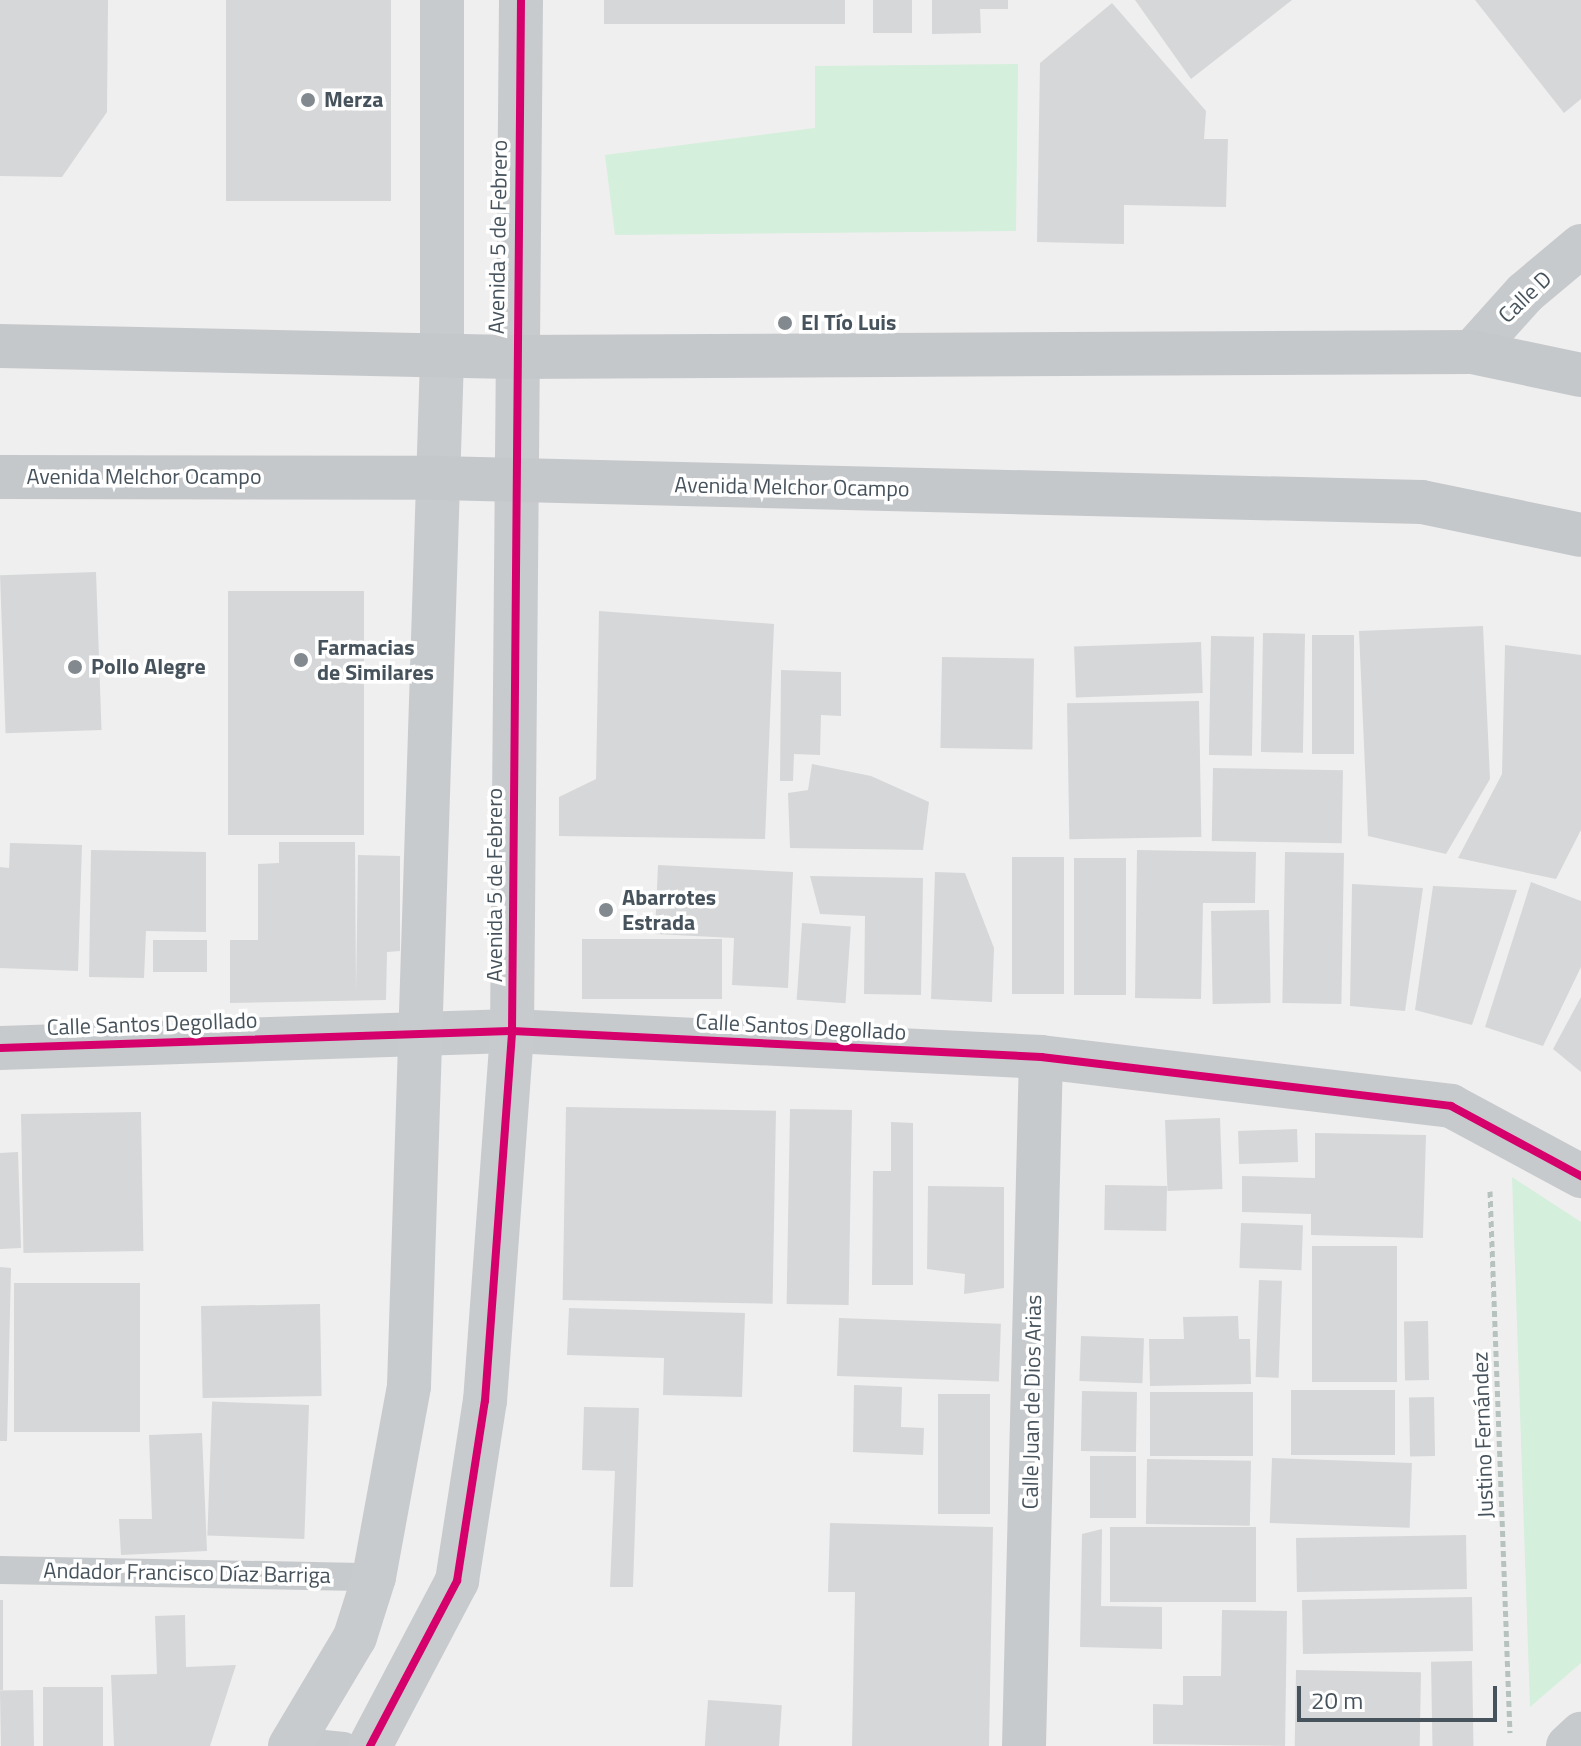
<!DOCTYPE html>
<html>
<head>
<meta charset="utf-8">
<style>
	body { margin:0 }
	#map { position:relative; width:1581px; height:1746px; overflow:hidden; background:#f0efef; font-family:"Titillium Web",sans-serif }
	div>[style] { position:absolute }
	.green>* { inset:0; background:#d4efdc }
	.building>* { inset:0; background:#d6d7d8; transform-origin:0 0 }
	.path>* { height:5px; margin-top:-2.5px; transform-origin:0; background:repeating-linear-gradient(90deg,#b6c2be 0 6px,transparent 0 10px) }
	.lane>* { height:28px; margin:-14px; padding:0 14px; transform-origin:14px; border-radius:14px; background:#c7cacc }
	.street>* { height:44px; margin:-22px; padding:0 22px; transform-origin:22px; border-radius:22px; background:#c7cacc }
	.secondary>* { height:44px; margin:-22px; padding:0 22px; transform-origin:22px; border-radius:22px; background:#c8cbce }
	.primary>* { height:44px; margin:-22px; padding:0 22px; transform-origin:22px; border-radius:22px; background:#c5c8cb }
	.cycleway>* { height:8px; margin:-4px; padding:0 4px; transform-origin:4px; border-radius:4px; background:#d6006c }
	.dots>* { width:22px; height:22px; translate:-50% -50%; box-sizing:border-box; border:4px solid #fff; border-radius:50% }
	span { translate:-50% -50%; white-space:nowrap; text-align:center; line-height:1.15; -webkit-text-stroke:7px #fff; paint-order:stroke }
	.poi-label { font-size:22px; color:#47535c; font-weight:700 }
	.left { translate:0 -50%; text-align:left }
	.street-label { font-size:22px; color:#47535c }
	.scale { position:absolute; left:1297px; top:1686px; width:200px; height:36px; box-sizing:border-box; border:4px solid #47535c; border-top:0; padding-left:10px; font-size:24px; line-height:28px; white-space:nowrap; color:#47535c; -webkit-text-stroke:6px #fff; paint-order:stroke }
</style>
</head>
<body>
<div id="map">
	<div class="green">
		<div style="clip-path:polygon(1018px 64px,1016px 231px,615px 235px,605px 155px,815px 128px,815px 66px)"></div>
		<div style="clip-path:polygon(1512px 1177px,1581px 1222px,1581px 1663px,1530px 1707px)"></div>
	</div>
	<div class="building">
		<div style="clip-path:polygon(0 0,108px 0,107px 112px,62px 177px,0 176px)"></div>
		<div style="left:226px;top:0;width:165px;height:201px"></div>
		<div style="left:604px;top:0;width:241px;height:24px"></div>
		<div style="left:873px;top:0;width:39px;height:33px"></div>
		<div style="clip-path:polygon(932px 0,1008px 0,1008px 9px,980px 9px,981px 33px,932px 34px)"></div>
		<div style="clip-path:polygon(1135px 0,1292px 0,1191px 79px)"></div>
		<div style="clip-path:polygon(1475px 0,1581px 0,1581px 99px,1564px 113px)"></div>
		<div style="clip-path:polygon(1112px 3px,1206px 111px,1204px 139px,1228px 139px,1226px 207px,1124px 205px,1124px 244px,1037px 242px,1040px 63px)"></div>
		<div style="left:96px;top:572px;width:158px;height:96px;rotate:88deg"></div>
		<div style="left:364px;top:591px;width:244px;height:136px;rotate:90deg"></div>
		<div style="clip-path:polygon(599px 611px,774px 624px,765px 839px,559px 836px,559px 797px,596px 779px)"></div>
		<div style="clip-path:polygon(1483px 626px,1490px 779px,1446px 854px,1368px 836px,1359px 631px)"></div>
		<div style="left:1263px;top:633px;width:42px;height:119px;rotate:1deg"></div>
		<div style="left:1312px;top:635px;width:42px;height:119px"></div>
		<div style="left:1211px;top:636px;width:43px;height:119px;rotate:1deg"></div>
		<div style="left:1201px;top:642px;width:51px;height:127px;rotate:88deg"></div>
		<div style="clip-path:polygon(1505px 645px,1581px 655px,1581px 830px,1556px 879px,1458px 858px,1502px 774px)"></div>
		<div style="left:942px;top:657px;width:92px;height:91px;rotate:1deg"></div>
		<div style="clip-path:polygon(781px 670px,841px 672px,841px 716px,821px 715px,820px 755px,794px 754px,793px 781px,780px 781px)"></div>
		<div style="left:1199px;top:701px;width:136px;height:132px;rotate:89deg"></div>
		<div style="clip-path:polygon(812px 764px,871px 776px,929px 802px,923px 850px,790px 848px,788px 793px,808px 790px)"></div>
		<div style="left:1213px;top:768px;width:130px;height:73px;rotate:1deg"></div>
		<div style="clip-path:polygon(279px 842px,355px 842px,356px 992px,358px 855px,400px 856px,400px 951px,387px 952px,386px 1000px,230px 1003px,230px 940px,258px 940px,258px 864px,279px 863px)"></div>
		<div style="clip-path:polygon(10px 843px,82px 845px,78px 971px,0 968px,0 867px,9px 868px)"></div>
		<div style="clip-path:polygon(91px 850px,206px 852px,206px 932px,146px 931px,144px 978px,89px 977px)"></div>
		<div style="clip-path:polygon(1137px 850px,1256px 852px,1255px 903px,1203px 903px,1201px 999px,1135px 998px)"></div>
		<div style="left:1285px;top:852px;width:59px;height:151px;rotate:1deg"></div>
		<div style="left:1012px;top:857px;width:52px;height:137px"></div>
		<div style="left:1074px;top:858px;width:52px;height:137px"></div>
		<div style="clip-path:polygon(658px 865px,793px 872px,788px 988px,732px 985px,734px 938px,655px 934px)"></div>
		<div style="clip-path:polygon(935px 872px,965px 873px,994px 948px,992px 1002px,931px 999px)"></div>
		<div style="clip-path:polygon(810px 876px,923px 878px,921px 995px,864px 994px,865px 916px,820px 914px)"></div>
		<div style="clip-path:polygon(1531px 882px,1581px 901px,1581px 967px,1543px 1046px,1485px 1027px)"></div>
		<div style="clip-path:polygon(1352px 884px,1423px 888px,1405px 1011px,1350px 1006px)"></div>
		<div style="clip-path:polygon(1433px 886px,1517px 890px,1472px 1025px,1415px 1010px)"></div>
		<div style="left:1269px;top:910px;width:93px;height:58px;rotate:89deg"></div>
		<div style="left:802px;top:923px;width:49px;height:77px;rotate:4deg"></div>
		<div style="left:582px;top:939px;width:140px;height:60px"></div>
		<div style="left:207px;top:940px;width:32px;height:54px;rotate:90deg"></div>
		<div style="clip-path:polygon(1581px 997px,1581px 1072px,1553px 1049px)"></div>
		<div style="left:566px;top:1107px;width:210px;height:193px;rotate:1deg"></div>
		<div style="left:790px;top:1109px;width:62px;height:195px;rotate:1deg"></div>
		<div style="left:141px;top:1112px;width:139px;height:120px;rotate:89deg"></div>
		<div style="left:1220px;top:1118px;width:71px;height:55px;rotate:88deg"></div>
		<div style="clip-path:polygon(891px 1122px,913px 1123px,913px 1285px,872px 1285px,873px 1171px,891px 1171px)"></div>
		<div style="left:1297px;top:1129px;width:33px;height:59px;rotate:88deg"></div>
		<div style="clip-path:polygon(1315px 1133px,1426px 1135px,1423px 1238px,1311px 1235px,1311px 1214px,1242px 1212px,1242px 1176px,1315px 1178px)"></div>
		<div style="clip-path:polygon(18px 1152px,21px 1248px,0 1249px,0 1153px)"></div>
		<div style="left:1105px;top:1185px;width:62px;height:45px;rotate:1deg"></div>
		<div style="clip-path:polygon(928px 1186px,1004px 1187px,1004px 1288px,964px 1294px,965px 1274px,927px 1269px)"></div>
		<div style="left:1241px;top:1223px;width:62px;height:45px;rotate:2deg"></div>
		<div style="left:1312px;top:1246px;width:85px;height:136px"></div>
		<div style="clip-path:polygon(0 1267px,11px 1268px,7px 1441px,0 1441px)"></div>
		<div style="left:1259px;top:1280px;width:23px;height:97px;rotate:2deg"></div>
		<div style="left:14px;top:1283px;width:126px;height:149px"></div>
		<div style="left:320px;top:1304px;width:92px;height:119px;rotate:89deg"></div>
		<div style="clip-path:polygon(569px 1308px,745px 1313px,742px 1397px,663px 1395px,664px 1358px,567px 1355px)"></div>
		<div style="clip-path:polygon(1238px 1316px,1239px 1339px,1250px 1339px,1251px 1384px,1150px 1386px,1149px 1339px,1184px 1339px,1183px 1317px)"></div>
		<div style="left:839px;top:1318px;width:162px;height:58px;rotate:2deg"></div>
		<div style="left:1428px;top:1321px;width:59px;height:24px;rotate:89deg"></div>
		<div style="left:1081px;top:1336px;width:63px;height:45px;rotate:2deg"></div>
		<div style="clip-path:polygon(854px 1385px,902px 1387px,901px 1427px,924px 1428px,923px 1455px,853px 1452px)"></div>
		<div style="left:1291px;top:1390px;width:104px;height:65px"></div>
		<div style="left:1082px;top:1391px;width:55px;height:60px;rotate:1deg"></div>
		<div style="left:1150px;top:1392px;width:103px;height:64px"></div>
		<div style="left:938px;top:1394px;width:52px;height:120px"></div>
		<div style="left:1434px;top:1397px;width:59px;height:25px;rotate:89deg"></div>
		<div style="left:309px;top:1405px;width:134px;height:97px;rotate:92deg"></div>
		<div style="clip-path:polygon(584px 1407px,639px 1408px,633px 1587px,610px 1587px,615px 1471px,582px 1470px)"></div>
		<div style="clip-path:polygon(202px 1433px,207px 1551px,121px 1555px,119px 1519px,152px 1519px,149px 1435px)"></div>
		<div style="left:1090px;top:1456px;width:46px;height:62px"></div>
		<div style="left:1272px;top:1458px;width:140px;height:65px;rotate:2deg"></div>
		<div style="left:1147px;top:1459px;width:104px;height:65px;rotate:1deg"></div>
		<div style="clip-path:polygon(830px 1523px,993px 1527px,989px 1746px,852px 1746px,855px 1592px,828px 1592px)"></div>
		<div style="left:1110px;top:1527px;width:146px;height:75px"></div>
		<div style="clip-path:polygon(1102px 1529px,1101px 1606px,1162px 1607px,1162px 1649px,1080px 1647px,1082px 1534px)"></div>
		<div style="left:1466px;top:1535px;width:54px;height:170px;rotate:89deg"></div>
		<div style="left:1472px;top:1597px;width:54px;height:170px;rotate:89deg"></div>
		<div style="left:0;top:1600px;width:3px;height:90px"></div>
		<div style="clip-path:polygon(1222px 1610px,1287px 1611px,1285px 1746px,1153px 1744px,1153px 1704px,1183px 1705px,1183px 1676px,1221px 1676px)"></div>
		<div style="clip-path:polygon(185px 1615px,186px 1667px,236px 1665px,210px 1746px,114px 1746px,111px 1675px,157px 1674px,155px 1616px)"></div>
		<div style="left:1472px;top:1661px;width:85px;height:41px;rotate:89deg"></div>
		<div style="left:1296px;top:1670px;width:125px;height:76px;rotate:1deg"></div>
		<div style="left:103px;top:1687px;width:59px;height:60px;rotate:90deg"></div>
		<div style="left:33px;top:1690px;width:56px;height:33px;rotate:89deg"></div>
		<div style="left:708px;top:1700px;width:74px;height:46px;rotate:4deg"></div>
	</div>
	<div class="path">
		<div style="left:1490px;top:1191px;width:542px;rotate:87.89deg"></div>
	</div>
	<div class="lane">
		<div style="left:0;top:1570px;width:374px;rotate:1.1deg"></div>
		<div style="left:294px;top:1741px;width:50px;rotate:5.7deg"></div>
	</div>
	<div class="street">
		<div style="left:1472px;top:352px;width:79px;rotate:-48.1deg"></div>
		<div style="left:1525px;top:293px;width:73px;rotate:-40deg"></div>
		<div style="left:0;top:1048px;width:512px;rotate:-1.9deg"></div>
		<div style="left:512px;top:1031px;width:530px;rotate:2.81deg"></div>
		<div style="left:1041px;top:1057px;width:413px;rotate:6.8deg"></div>
		<div style="left:1451px;top:1106px;width:148px;rotate:28.3deg"></div>
		<div style="left:1024px;top:1746px;width:689px;rotate:-88.59deg"></div>
		<div style="left:1568px;top:1746px;width:18px;rotate:-43deg"></div>
	</div>
	<div class="secondary">
		<div style="left:290px;top:1746px;width:127px;rotate:-59.2deg"></div>
		<div style="left:355px;top:1637px;width:63px;rotate:-72.4deg"></div>
		<div style="left:374px;top:1577px;width:194px;rotate:-79.6deg"></div>
		<div style="left:409px;top:1386px;width:1031px;rotate:-88.16deg"></div>
		<div style="left:442px;top:356px;width:356px;rotate:-90deg"></div>
		<div style="left:370px;top:1746px;width:187px;rotate:-62.2deg"></div>
		<div style="left:457px;top:1581px;width:182px;rotate:-81.2deg"></div>
		<div style="left:485px;top:1401px;width:371px;rotate:-85.8deg"></div>
		<div style="left:512px;top:1031px;width:1031px;rotate:-89.5deg"></div>
	</div>
	<div class="primary">
		<div style="left:0;top:346px;width:513px;rotate:1.23deg"></div>
		<div style="left:513px;top:357px;width:959px;rotate:-0.3deg"></div>
		<div style="left:1472px;top:352px;width:111px;rotate:11.9deg"></div>
		<div style="left:0;top:477px;width:438px;rotate:0.1deg"></div>
		<div style="left:438px;top:478px;width:984px;rotate:1.4deg"></div>
		<div style="left:1422px;top:502px;width:162px;rotate:11.7deg"></div>
	</div>
	<div class="cycleway">
		<div style="left:0;top:1048px;width:512px;rotate:-1.9deg"></div>
		<div style="left:512px;top:1031px;width:530px;rotate:2.81deg"></div>
		<div style="left:1041px;top:1057px;width:413px;rotate:6.8deg"></div>
		<div style="left:1451px;top:1106px;width:148px;rotate:28.3deg"></div>
		<div style="left:370px;top:1746px;width:187px;rotate:-62.2deg"></div>
		<div style="left:457px;top:1581px;width:182px;rotate:-81.2deg"></div>
		<div style="left:485px;top:1401px;width:371px;rotate:-85.8deg"></div>
		<div style="left:512px;top:1031px;width:1031px;rotate:-89.5deg"></div>
	</div>
	<div class="dots">
		<div style="left:308px;top:100px;background:#828a8f"></div>
		<div style="left:785px;top:323px;background:#828a8f"></div>
		<div style="left:301px;top:660px;background:#828a8f"></div>
		<div style="left:75px;top:667px;background:#828a8f"></div>
		<div style="left:606px;top:910px;background:#828a8f"></div>
	</div>
	<div class="poi-label">
		<span class="left" style="left:324px;top:100px">Merza</span>
		<span class="left" style="left:801px;top:323px">El Tío Luis</span>
		<span class="left" style="left:317px;top:660px">Farmacias<br>de Similares</span>
		<span class="left" style="left:91px;top:667px">Pollo Alegre</span>
		<span class="left" style="left:622px;top:910px">Abarrotes<br>Estrada</span>
	</div>
	<div class="street-label">
		<span style="left:498px;top:237px;rotate:-89deg">Avenida 5 de Febrero</span>
		<span style="left:1525px;top:297px;rotate:-44deg">Calle D</span>
		<span style="left:144px;top:477px">Avenida Melchor Ocampo</span>
		<span style="left:792px;top:487px;rotate:1deg">Avenida Melchor Ocampo</span>
		<span style="left:495px;top:885px;rotate:-90deg">Avenida 5 de Febrero</span>
		<span style="left:152px;top:1024px;rotate:-2deg">Calle Santos Degollado</span>
		<span style="left:801px;top:1027px;rotate:3deg">Calle Santos Degollado</span>
		<span style="left:1032px;top:1402px;rotate:-89deg">Calle Juan de Dios Arias</span>
		<span style="left:1483px;top:1435px;rotate:-92deg">Justino Fernández</span>
		<span style="left:187px;top:1573px;rotate:1deg">Andador Francisco Díaz Barriga</span>
	</div>
	<div class="scale">20 m</div>
</div>
</body>
</html>
